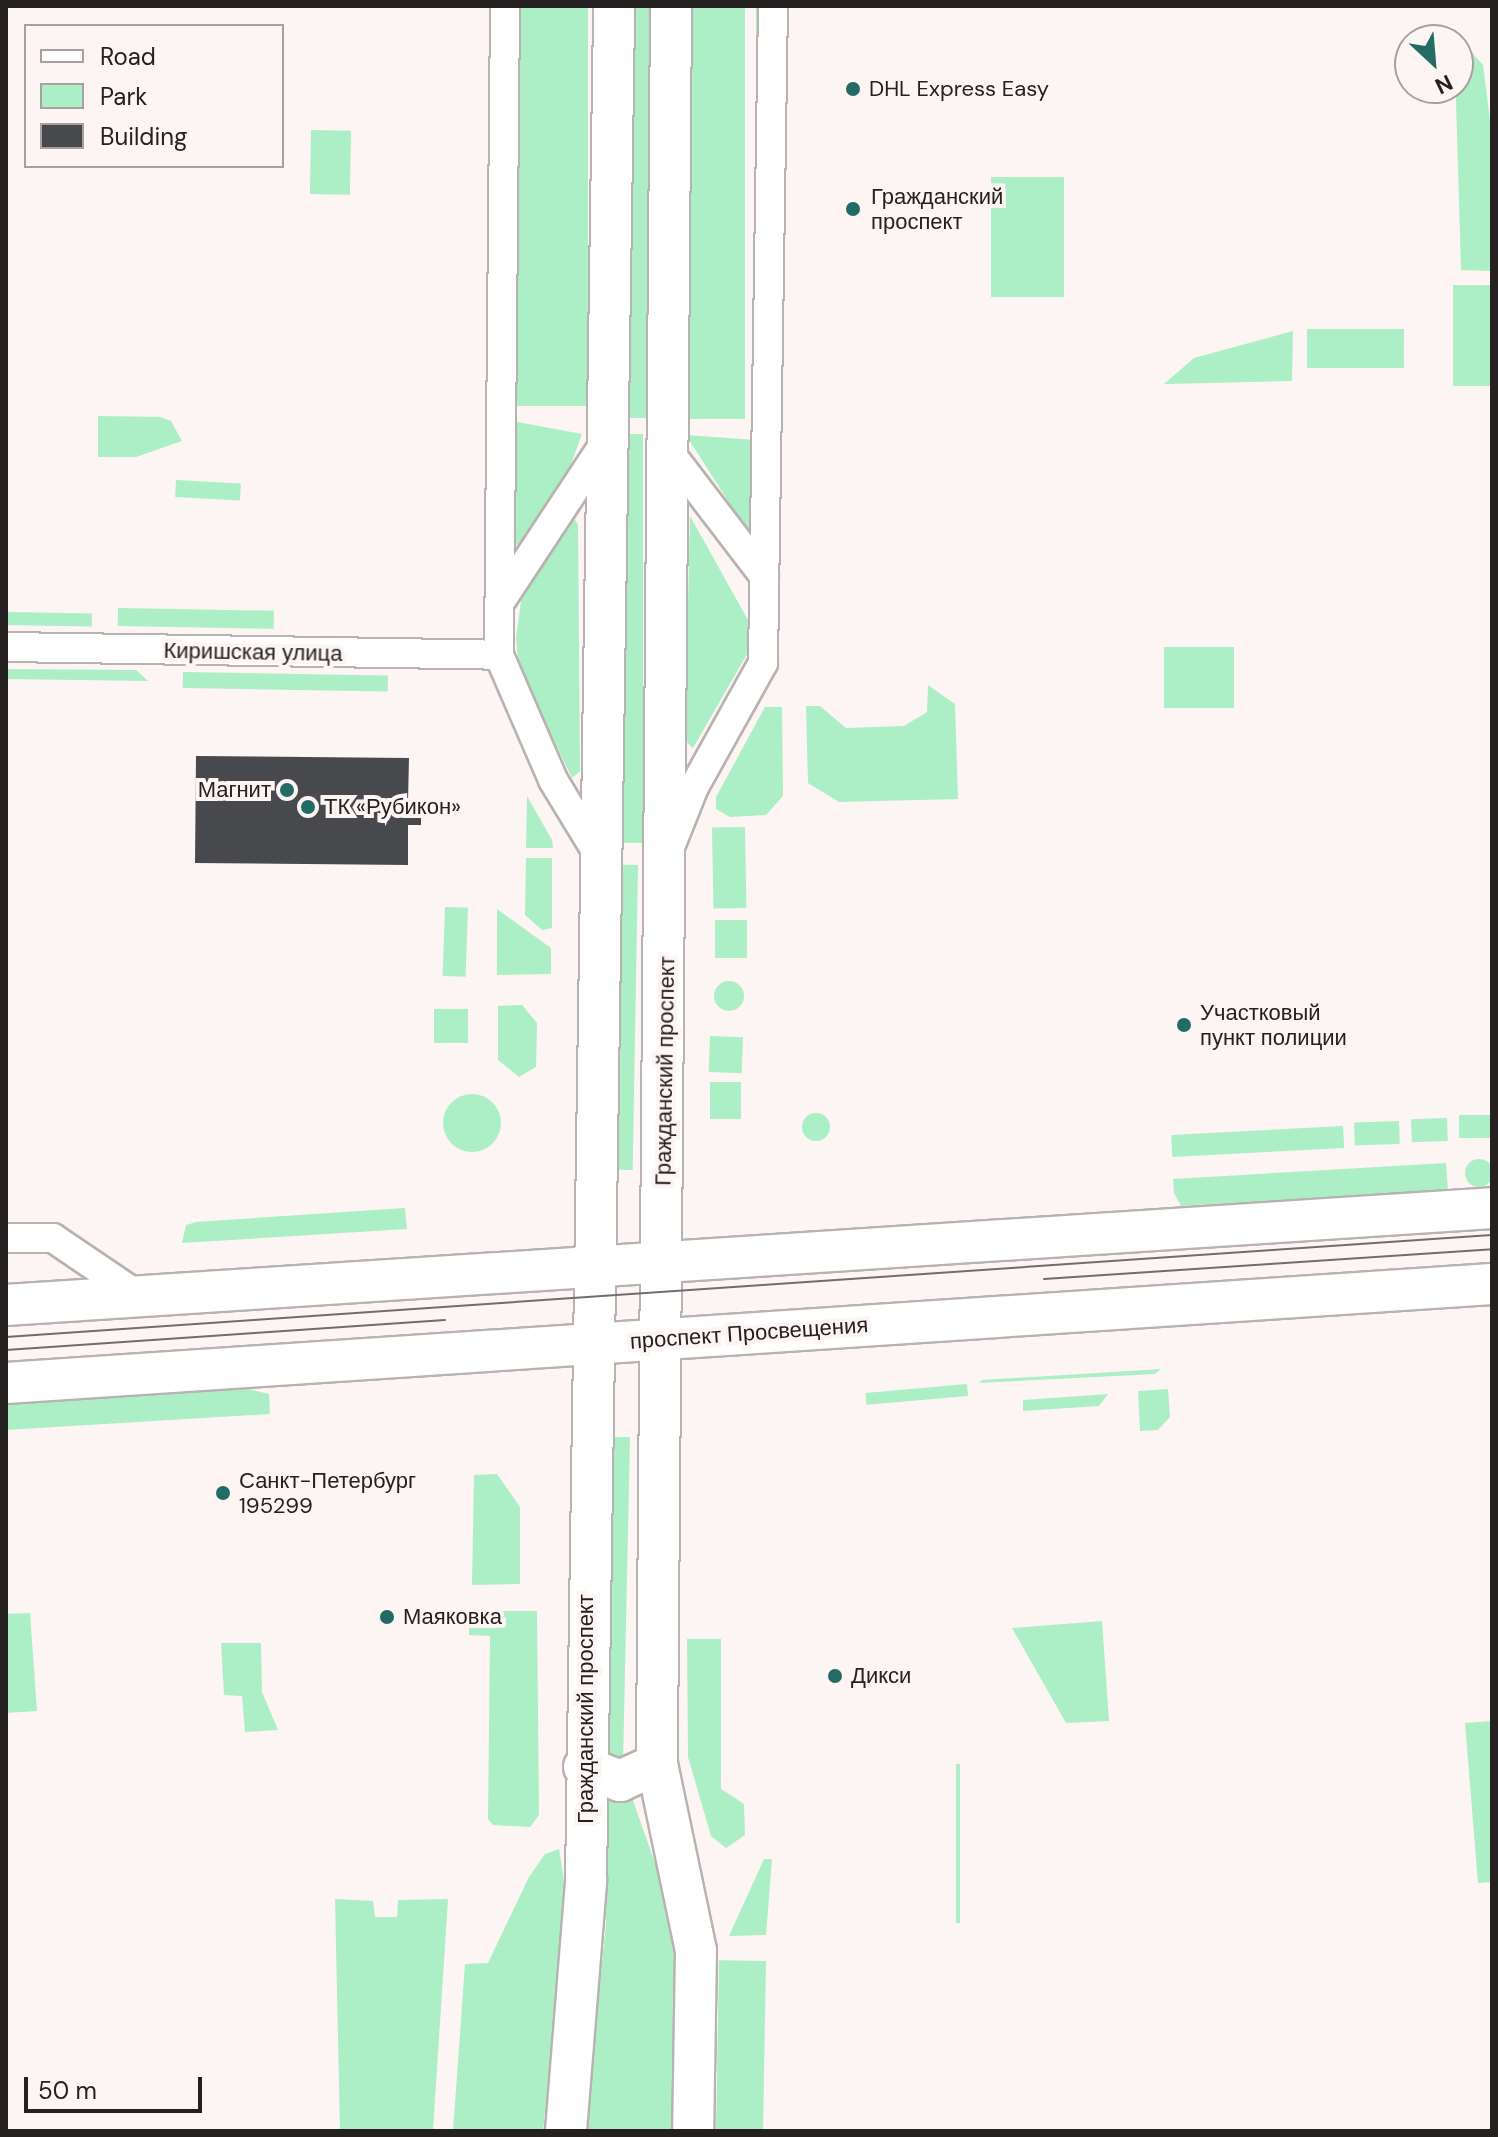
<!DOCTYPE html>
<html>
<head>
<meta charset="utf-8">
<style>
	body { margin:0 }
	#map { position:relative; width:1498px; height:2137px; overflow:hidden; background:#fcf5f3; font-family:"DM Sans",sans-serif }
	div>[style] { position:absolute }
	.green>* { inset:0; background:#aceec6; transform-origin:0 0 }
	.round { border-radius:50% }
	.building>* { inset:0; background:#48494d }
	.roads { filter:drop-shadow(2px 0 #b8b2b0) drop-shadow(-2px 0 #b8b2b0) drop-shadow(0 2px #b8b2b0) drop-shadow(0 -2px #b8b2b0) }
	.minor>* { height:28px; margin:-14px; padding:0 14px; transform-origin:14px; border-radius:14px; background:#fff }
	.secondary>* { height:40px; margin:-20px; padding:0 20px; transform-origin:20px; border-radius:20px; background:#fff }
	.tram>* { height:2px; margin:-1px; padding:0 1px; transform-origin:1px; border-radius:1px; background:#716d6c }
	.dots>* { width:22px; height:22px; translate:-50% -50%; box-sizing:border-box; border:4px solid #fcf5f3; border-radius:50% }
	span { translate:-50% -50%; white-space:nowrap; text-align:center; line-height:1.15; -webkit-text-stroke:8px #fcf5f3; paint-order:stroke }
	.poi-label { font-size:22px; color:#242120 }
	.left { translate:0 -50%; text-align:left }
	.right { translate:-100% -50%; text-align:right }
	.street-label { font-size:22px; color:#242120 }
	.frame { position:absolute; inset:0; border:8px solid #242120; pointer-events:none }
	.legend { position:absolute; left:24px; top:24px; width:260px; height:144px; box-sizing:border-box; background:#fcf5f3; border:2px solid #a6a09f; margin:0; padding:10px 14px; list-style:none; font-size:24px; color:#242120 }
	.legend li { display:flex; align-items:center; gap:16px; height:40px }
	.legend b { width:40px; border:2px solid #a6a09f }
	.north { position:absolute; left:1394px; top:24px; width:80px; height:80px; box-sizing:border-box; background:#fcf5f3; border:2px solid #a6a09f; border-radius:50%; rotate:154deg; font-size:22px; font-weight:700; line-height:32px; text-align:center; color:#242120 }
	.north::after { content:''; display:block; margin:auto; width:28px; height:36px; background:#236c65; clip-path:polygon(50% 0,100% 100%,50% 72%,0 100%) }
	.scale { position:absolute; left:24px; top:2077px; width:178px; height:36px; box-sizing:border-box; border:4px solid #242120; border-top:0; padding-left:10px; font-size:24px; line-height:28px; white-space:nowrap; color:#242120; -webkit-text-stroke:6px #fcf5f3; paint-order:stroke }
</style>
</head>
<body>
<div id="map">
	<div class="green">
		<div style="left:517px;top:6px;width:71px;height:400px"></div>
		<div style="left:630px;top:6px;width:19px;height:412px"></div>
		<div style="left:689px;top:6px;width:56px;height:413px"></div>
		<div style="left:756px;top:6px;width:6px;height:419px"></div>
		<div style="clip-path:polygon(1454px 33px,1483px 65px,1492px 136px,1492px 271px,1461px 270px)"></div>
		<div style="left:311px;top:130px;width:40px;height:64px;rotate:1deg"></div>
		<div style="left:991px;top:177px;width:73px;height:120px"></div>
		<div style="left:1453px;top:285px;width:39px;height:101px"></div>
		<div style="left:1307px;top:329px;width:97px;height:39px"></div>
		<div style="clip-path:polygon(1293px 331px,1292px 381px,1164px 384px,1194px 358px)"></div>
		<div style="clip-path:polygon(98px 416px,160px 417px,171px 421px,182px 441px,136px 457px,98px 457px)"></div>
		<div style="clip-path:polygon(512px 421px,582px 434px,570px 467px,519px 545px,514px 544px)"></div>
		<div style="left:624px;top:434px;width:19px;height:409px"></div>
		<div style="clip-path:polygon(686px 435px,756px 440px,752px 529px,746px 529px)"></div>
		<div style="left:176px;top:480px;width:65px;height:17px;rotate:3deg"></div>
		<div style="clip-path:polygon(572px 515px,578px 525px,580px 771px,572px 778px,519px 668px,516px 638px,522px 594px)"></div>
		<div style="clip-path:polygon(690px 516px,753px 629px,754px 642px,693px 748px,685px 741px)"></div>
		<div style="left:118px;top:608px;width:156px;height:18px;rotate:1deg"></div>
		<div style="left:6px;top:612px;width:86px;height:13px;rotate:1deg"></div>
		<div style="left:1164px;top:647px;width:70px;height:61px"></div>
		<div style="clip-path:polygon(6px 669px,136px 670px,148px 681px,6px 679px)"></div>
		<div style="left:183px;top:672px;width:205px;height:16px;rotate:1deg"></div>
		<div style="clip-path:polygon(928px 685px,955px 704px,958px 799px,839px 802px,808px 783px,806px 706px,820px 706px,846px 728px,904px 726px,927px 712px)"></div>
		<div style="clip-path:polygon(765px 707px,782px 707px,783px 796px,766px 815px,730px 817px,716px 809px,716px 797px)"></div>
		<div style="clip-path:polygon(527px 796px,552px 840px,553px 848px,526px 848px)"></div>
		<div style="left:745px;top:827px;width:81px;height:33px;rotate:89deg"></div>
		<div style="clip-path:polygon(526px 858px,552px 858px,552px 928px,542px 930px,525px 915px)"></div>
		<div style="left:638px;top:865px;width:305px;height:19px;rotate:91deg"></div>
		<div style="left:445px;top:907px;width:23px;height:69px;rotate:2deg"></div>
		<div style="clip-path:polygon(497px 909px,551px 948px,551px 974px,497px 975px)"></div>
		<div style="left:715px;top:920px;width:32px;height:38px"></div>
		<div class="round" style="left:714px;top:981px;width:30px;height:30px"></div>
		<div style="clip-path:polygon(522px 1005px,537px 1023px,536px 1067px,519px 1077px,498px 1060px,498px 1006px)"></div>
		<div style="left:434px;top:1009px;width:34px;height:34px"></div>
		<div style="left:710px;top:1036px;width:33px;height:36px;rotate:2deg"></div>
		<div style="left:710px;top:1082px;width:31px;height:37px"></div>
		<div class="round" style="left:443px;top:1094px;width:58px;height:58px"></div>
		<div class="round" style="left:802px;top:1113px;width:28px;height:28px"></div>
		<div style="left:1492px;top:1115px;width:23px;height:33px;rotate:90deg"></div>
		<div style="left:1447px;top:1118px;width:23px;height:36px;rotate:88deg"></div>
		<div style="left:1399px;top:1121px;width:23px;height:45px;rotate:88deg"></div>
		<div style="left:1343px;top:1126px;width:22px;height:172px;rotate:87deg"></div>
		<div class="round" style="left:1465px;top:1159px;width:28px;height:28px"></div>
		<div style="clip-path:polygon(1446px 1163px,1448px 1190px,1181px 1206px,1174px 1193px,1173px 1179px)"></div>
		<div style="clip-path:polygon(405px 1208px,407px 1229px,182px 1243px,186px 1225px,196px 1222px)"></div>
		<div style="clip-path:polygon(1161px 1369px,1155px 1374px,979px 1383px,982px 1380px)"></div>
		<div style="left:967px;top:1384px;width:12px;height:102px;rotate:85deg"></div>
		<div style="clip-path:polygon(240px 1387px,269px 1394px,270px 1414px,6px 1430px,6px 1403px)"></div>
		<div style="clip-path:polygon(1168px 1389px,1170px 1417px,1158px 1430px,1140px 1431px,1138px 1391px)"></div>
		<div style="clip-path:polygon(1108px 1394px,1099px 1406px,1023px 1411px,1023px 1400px)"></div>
		<div style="clip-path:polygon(608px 1437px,630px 1437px,623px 1764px,605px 1756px)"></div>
		<div style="clip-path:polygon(497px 1474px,520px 1507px,520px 1584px,472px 1585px,474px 1475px)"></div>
		<div style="clip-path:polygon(469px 1611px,537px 1611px,539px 1815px,530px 1827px,493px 1825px,488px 1819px,490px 1636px,469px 1635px)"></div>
		<div style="clip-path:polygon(30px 1613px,37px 1711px,6px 1713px,6px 1614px)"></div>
		<div style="clip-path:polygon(1102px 1621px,1109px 1721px,1066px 1723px,1012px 1628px)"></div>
		<div style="clip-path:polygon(687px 1639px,721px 1639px,721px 1789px,744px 1804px,745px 1835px,726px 1848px,711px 1836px,688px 1757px)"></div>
		<div style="clip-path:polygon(221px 1643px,261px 1643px,262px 1692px,278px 1730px,245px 1732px,242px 1696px,224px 1695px)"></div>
		<div style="clip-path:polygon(1492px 1721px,1492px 1882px,1478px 1883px,1465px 1723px)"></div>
		<div style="left:956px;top:1764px;width:4px;height:159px"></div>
		<div style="clip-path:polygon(629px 1789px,677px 1926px,676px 2131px,584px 2131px,606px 1925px,607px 1795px)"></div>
		<div style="clip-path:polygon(559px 1849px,564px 1880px,559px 1982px,543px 2131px,453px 2131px,465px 1964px,488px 1963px,529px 1877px,545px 1854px)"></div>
		<div style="clip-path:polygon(764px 1859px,772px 1859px,766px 1935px,729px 1936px)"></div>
		<div style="clip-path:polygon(335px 1899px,373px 1901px,375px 1917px,397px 1917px,398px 1900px,448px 1899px,433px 2131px,340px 2131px)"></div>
		<div style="left:766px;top:1961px;width:170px;height:47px;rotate:91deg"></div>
	</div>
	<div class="building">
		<div style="clip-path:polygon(196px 756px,409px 758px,408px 801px,421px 801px,421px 825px,408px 825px,408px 865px,195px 863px)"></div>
	</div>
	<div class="roads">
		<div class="minor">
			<div style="left:505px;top:6px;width:649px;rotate:90.53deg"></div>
			<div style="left:499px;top:655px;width:136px;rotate:66.6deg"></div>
			<div style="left:553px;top:780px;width:87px;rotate:58.7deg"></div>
			<div style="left:667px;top:449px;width:160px;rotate:52.6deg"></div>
			<div style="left:502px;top:599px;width:191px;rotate:-56.6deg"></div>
			<div style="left:6px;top:647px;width:493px;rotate:0.9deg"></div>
			<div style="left:670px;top:847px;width:65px;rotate:-68.2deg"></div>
			<div style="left:694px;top:787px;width:142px;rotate:-60.9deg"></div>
			<div style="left:763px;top:663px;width:657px;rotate:-89.13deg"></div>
			<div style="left:6px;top:1238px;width:47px"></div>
			<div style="left:53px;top:1238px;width:105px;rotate:34.1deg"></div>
		</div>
		<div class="secondary">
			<div style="left:671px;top:6px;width:1758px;rotate:90.46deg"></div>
			<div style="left:657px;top:1764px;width:190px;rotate:78.2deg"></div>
			<div style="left:696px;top:1950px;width:181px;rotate:90.9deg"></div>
			<div style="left:6px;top:1305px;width:1489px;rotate:-3.73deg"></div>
			<div style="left:6px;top:1383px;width:1489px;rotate:-3.81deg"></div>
			<div style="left:584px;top:1767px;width:39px;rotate:21deg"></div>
			<div style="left:620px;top:1781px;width:41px;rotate:-24.7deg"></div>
			<div style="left:566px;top:2131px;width:251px;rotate:-85.4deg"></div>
			<div style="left:586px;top:1881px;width:1875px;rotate:-89.14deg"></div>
		</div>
	</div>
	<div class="tram">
		<div style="left:1044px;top:1279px;width:449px;rotate:-3.8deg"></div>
		<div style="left:6px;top:1337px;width:1489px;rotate:-3.93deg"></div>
		<div style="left:6px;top:1350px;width:440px;rotate:-3.9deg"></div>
	</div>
	<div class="dots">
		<div style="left:853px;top:89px;background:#236c65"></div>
		<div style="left:853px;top:209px;background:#236c65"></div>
		<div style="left:287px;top:790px;background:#236c65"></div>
		<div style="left:308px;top:807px;background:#236c65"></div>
		<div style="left:1184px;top:1025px;background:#236c65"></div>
		<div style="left:223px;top:1493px;background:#236c65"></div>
		<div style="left:387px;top:1617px;background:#236c65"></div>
		<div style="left:835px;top:1676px;background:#236c65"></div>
	</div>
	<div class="poi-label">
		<span class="left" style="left:869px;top:89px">DHL Express Easy</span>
		<span class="left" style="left:871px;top:209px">Гражданский<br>проспект</span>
		<span class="right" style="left:271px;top:790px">Магнит</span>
		<span class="left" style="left:324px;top:807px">ТК «Рубикон»</span>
		<span class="left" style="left:1200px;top:1025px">Участковый<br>пункт полиции</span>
		<span class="left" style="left:239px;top:1493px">Санкт-Петербург<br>195299</span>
		<span class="left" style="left:403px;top:1617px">Маяковка</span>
		<span class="left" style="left:851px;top:1676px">Дикси</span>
	</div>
	<div class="street-label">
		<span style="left:253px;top:652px;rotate:1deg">Киришская улица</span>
		<span style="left:665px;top:1071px;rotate:-89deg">Гражданский проспект</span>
		<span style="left:749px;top:1333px;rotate:-4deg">проспект Просвещения</span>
		<span style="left:586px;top:1709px;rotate:-90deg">Гражданский проспект</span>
	</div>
	<div class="frame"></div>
	<ul class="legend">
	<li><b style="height:10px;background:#fff"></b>Road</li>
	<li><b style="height:22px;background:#aceec6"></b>Park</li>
	<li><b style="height:22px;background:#48494d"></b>Building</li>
	</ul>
	<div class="north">N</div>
	<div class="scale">50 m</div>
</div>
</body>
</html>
